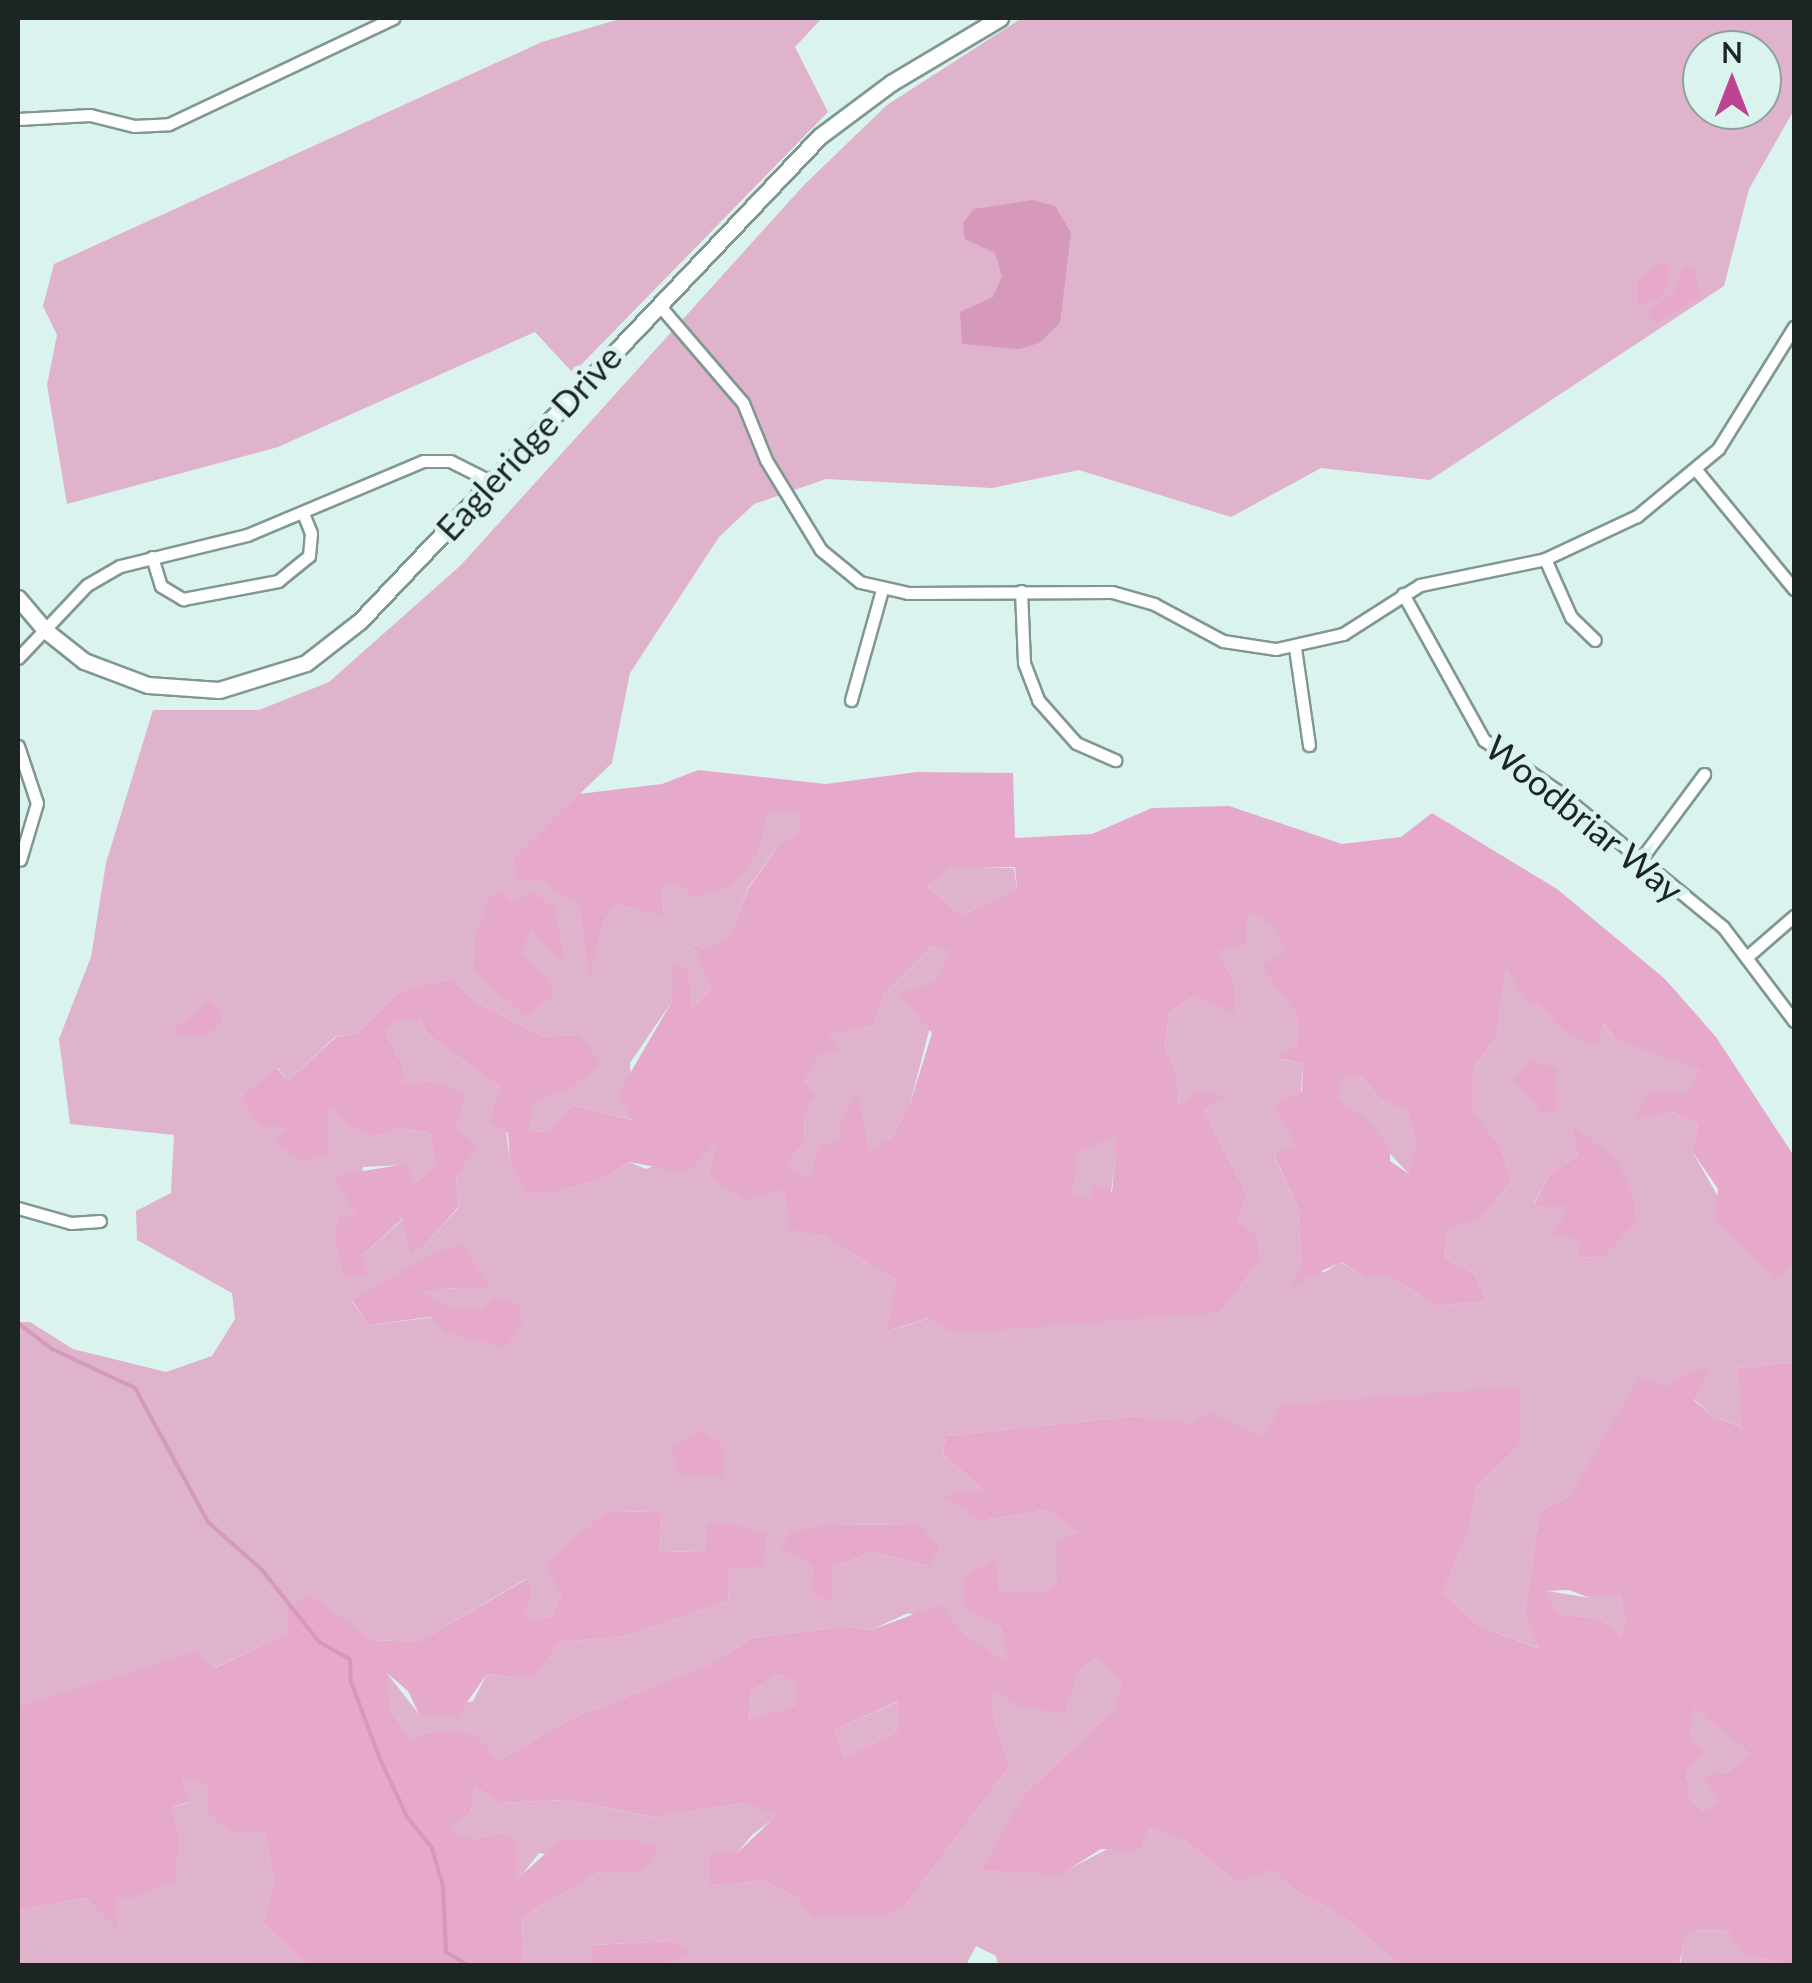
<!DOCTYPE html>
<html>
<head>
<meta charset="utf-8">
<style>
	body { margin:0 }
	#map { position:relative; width:1812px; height:1983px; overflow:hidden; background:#daf3ee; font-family:Lato,sans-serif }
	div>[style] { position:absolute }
	.green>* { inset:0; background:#deb3cb }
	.forest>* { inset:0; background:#e6a8cb }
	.water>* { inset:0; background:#d698bb }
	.stream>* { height:4px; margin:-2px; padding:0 2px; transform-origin:2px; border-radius:2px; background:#d698bb }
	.roads { filter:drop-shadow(2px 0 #809792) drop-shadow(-2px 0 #809792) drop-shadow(0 2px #809792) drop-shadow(0 -2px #809792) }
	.minor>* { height:11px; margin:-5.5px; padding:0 5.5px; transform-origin:5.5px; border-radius:5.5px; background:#fff }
	.major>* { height:15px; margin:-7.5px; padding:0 7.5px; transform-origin:7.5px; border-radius:7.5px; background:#fff }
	span { translate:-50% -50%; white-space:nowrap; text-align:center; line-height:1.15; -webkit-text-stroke:10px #daf3ee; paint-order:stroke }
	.street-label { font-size:35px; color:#1c2523 }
	.frame { position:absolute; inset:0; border:20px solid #1c2523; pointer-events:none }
	.north { position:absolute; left:1682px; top:30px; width:100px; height:100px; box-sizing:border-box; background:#daf3ee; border:2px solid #8ea19d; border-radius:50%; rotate:0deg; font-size:28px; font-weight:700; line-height:40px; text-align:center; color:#1c2523 }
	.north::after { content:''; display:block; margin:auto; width:35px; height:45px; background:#bd4292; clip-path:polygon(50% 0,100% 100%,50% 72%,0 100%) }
</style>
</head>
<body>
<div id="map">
	<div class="green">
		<div style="clip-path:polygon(623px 18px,822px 18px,795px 47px,828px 112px,573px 373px,535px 332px,278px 447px,67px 504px,47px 385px,57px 335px,43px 306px,54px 264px,542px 42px)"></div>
		<div style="clip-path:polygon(evenodd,1022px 18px,1794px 18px,1794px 110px,1749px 189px,1724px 286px,1430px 480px,1321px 468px,1231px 517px,1079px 470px,992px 488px,826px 479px,754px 504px,719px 537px,630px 673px,612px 763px,513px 858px,579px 905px,589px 976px,604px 921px,617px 905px,664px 917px,662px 888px,759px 851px,766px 814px,799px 812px,799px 832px,779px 845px,748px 888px,729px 940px,704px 949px,694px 944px,711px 989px,690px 1010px,689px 970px,673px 966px,673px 1000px,630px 1063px,633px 1120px,572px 1105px,548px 1132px,527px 1131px,532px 1103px,569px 1090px,600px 1061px,580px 1034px,544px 1037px,475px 1001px,452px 978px,399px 991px,357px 1033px,335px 1037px,288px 1081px,278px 1068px,240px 1097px,328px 1105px,375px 1136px,398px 1129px,430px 1132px,435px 1166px,414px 1185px,405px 1165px,363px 1167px,357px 1218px,339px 1217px,360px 1258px,404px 1218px,410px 1253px,426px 1244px,459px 1207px,456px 1178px,476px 1146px,456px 1126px,435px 1081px,403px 1085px,403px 1065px,386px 1033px,395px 1019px,420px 1019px,427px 1034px,501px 1088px,510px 1162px,553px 1193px,604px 1178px,629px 1162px,646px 1169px,718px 1139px,786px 1188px,789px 1228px,823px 1236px,896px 1280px,889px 1331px,929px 1318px,1221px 1312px,1260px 1261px,1238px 1221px,1247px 1195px,1204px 1111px,1225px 1097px,1179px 1108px,1177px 1074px,1165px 1047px,1169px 1013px,1194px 996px,1233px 1012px,1234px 980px,1217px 951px,1246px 910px,1273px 926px,1286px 952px,1262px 966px,1298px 1016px,1298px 1045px,1281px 1059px,1303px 1064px,1297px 1146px,1274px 1156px,1298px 1208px,1301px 1268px,1325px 1272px,1340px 1262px,1364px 1276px,1388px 1276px,1438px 1306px,1487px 1301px,1474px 1273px,1445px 1258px,1447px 1227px,1478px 1220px,1512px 1181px,1500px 1145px,1473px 1115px,1474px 1067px,1497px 1036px,1506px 962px,1565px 1033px,1602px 1021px,1616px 1041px,1702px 1070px,1686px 1093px,1635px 1116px,1672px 1112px,1698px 1124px,1692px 1151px,1749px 1251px,1774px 1276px,1794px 1263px,1794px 1362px,1737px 1368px,1743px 1427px,1712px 1416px,1694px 1399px,1708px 1370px,1693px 1370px,1599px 1449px,1570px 1496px,1539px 1512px,1525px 1612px,1541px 1649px,1479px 1626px,1443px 1592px,1469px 1531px,1477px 1486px,1519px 1446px,1519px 1387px,1262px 1437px,1135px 1416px,945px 1436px,943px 1454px,985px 1492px,944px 1496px,981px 1521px,1047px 1510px,1080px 1533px,1057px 1582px,1044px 1591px,1000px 1591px,994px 1559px,964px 1606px,1001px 1628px,1010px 1664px,961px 1631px,908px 1613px,871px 1630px,847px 1626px,752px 1638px,708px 1665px,570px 1719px,498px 1761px,433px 1731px,411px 1739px,391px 1711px,386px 1672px,419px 1714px,473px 1701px,487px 1674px,534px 1679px,560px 1642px,622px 1637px,728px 1601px,730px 1567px,766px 1536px,734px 1524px,707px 1524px,707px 1551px,660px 1552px,662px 1512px,606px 1511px,547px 1564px,561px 1596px,551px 1618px,522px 1619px,533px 1594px,526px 1579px,418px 1642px,373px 1640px,310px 1596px,290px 1632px,214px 1668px,18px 1707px,18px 1322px,30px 1322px,73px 1349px,166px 1372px,212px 1356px,235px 1319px,232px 1293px,137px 1240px,136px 1211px,171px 1193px,174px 1135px,70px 1124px,59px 1039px,91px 957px,106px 863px,153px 710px,259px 710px,329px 682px,461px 565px,804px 185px,887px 105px,1022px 18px,1702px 50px,1762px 50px,1762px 110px,1702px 110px,1702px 50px,1022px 18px,504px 889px,510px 902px,556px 909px,563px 960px,531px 932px,519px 951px,548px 977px,526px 1017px,511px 1001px,504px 889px,1022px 18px,1573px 1126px,1584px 1136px,1602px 1258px,1578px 1257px,1582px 1241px,1551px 1235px,1570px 1208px,1534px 1204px,1550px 1173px,1578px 1156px,1573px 1126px,1022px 18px,389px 1282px,460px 1289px,417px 1289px,439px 1303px,480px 1312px,368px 1325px,352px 1301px,389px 1282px,1022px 18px,920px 1524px,928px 1566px,873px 1552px,833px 1567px,831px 1602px,811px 1594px,830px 1525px,920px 1524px)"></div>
		<div style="clip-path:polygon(950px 866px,1014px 868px,1017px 890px,961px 915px,927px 886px)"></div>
		<div style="clip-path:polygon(932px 946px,950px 951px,910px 1104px,891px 1138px,869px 1151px,857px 1097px,841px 1140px,810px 1180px,787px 1165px,804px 1142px,805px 1113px,817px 1096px,805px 1082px,818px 1054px,828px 1035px,873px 1026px,885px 993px)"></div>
		<div style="clip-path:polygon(1362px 1076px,1378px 1098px,1407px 1112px,1416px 1141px,1410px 1175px,1339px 1100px,1339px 1078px)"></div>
		<div style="clip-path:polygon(1118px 1134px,1111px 1193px,1094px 1183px,1091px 1202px,1073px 1192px,1076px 1153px)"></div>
		<div style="clip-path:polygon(1542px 1590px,1590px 1598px,1620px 1593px,1626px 1621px,1620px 1638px,1601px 1619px,1560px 1614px)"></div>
		<div style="clip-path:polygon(1097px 1657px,1124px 1680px,1114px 1709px,1022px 1796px,982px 1871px,1061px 1873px,1148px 1828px,1187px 1842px,1239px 1884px,1273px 1867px,1290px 1887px,1346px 1919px,1400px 1965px,998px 1966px,996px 1956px,976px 1946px,966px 1965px,665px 1965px,692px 1954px,672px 1941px,592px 1945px,589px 1965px,524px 1965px,522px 1917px,600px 1872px,639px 1872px,539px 1853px,517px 1881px,500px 1833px,473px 1839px,445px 1828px,471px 1813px,475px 1786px,499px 1803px,568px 1800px,651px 1817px,746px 1803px,777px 1816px,752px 1835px,710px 1886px,764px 1881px,797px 1897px,905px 1906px,1010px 1766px,993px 1715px,992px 1688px,1078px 1672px)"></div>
		<div style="clip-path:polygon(780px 1674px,796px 1683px,796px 1705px,749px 1722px,751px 1691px)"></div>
		<div style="clip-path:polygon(899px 1701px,898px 1731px,844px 1757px,835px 1730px)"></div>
		<div style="clip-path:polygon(1694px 1706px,1750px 1754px,1725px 1773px,1704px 1777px,1721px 1802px,1704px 1811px,1690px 1799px,1687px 1773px,1706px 1752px,1687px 1741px)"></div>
		<div style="clip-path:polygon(180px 1779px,207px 1782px,264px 1832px,274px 1881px,263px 1923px,307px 1965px,18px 1966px,18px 1910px,86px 1898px,117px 1926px,117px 1896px,179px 1834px,172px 1807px,188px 1803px)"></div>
		<div style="clip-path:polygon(1727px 1930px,1745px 1955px,1794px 1965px,1680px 1966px,1686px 1931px)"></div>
	</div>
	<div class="forest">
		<div style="clip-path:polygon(1661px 262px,1671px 267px,1665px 292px,1638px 307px,1638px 281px)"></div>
		<div style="clip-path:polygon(1684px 267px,1693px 270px,1701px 296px,1655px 324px,1647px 312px,1674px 293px)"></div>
		<div style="clip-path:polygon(evenodd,698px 770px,826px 784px,917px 772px,1013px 773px,1015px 838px,1092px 834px,1152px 808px,1229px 806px,1342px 844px,1401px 837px,1432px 813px,1557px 889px,1665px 979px,1716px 1037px,1794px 1156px,1794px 1263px,1775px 1277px,1714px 1220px,1718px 1189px,1692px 1151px,1698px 1124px,1672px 1112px,1635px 1117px,1649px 1093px,1685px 1093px,1701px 1070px,1616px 1041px,1603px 1022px,1597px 1045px,1565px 1033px,1540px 1005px,1523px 998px,1506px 964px,1497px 1036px,1474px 1067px,1473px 1114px,1500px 1145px,1512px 1181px,1478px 1220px,1447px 1228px,1445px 1258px,1474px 1273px,1487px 1301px,1438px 1306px,1388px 1276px,1364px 1276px,1341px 1262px,1290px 1286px,1301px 1268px,1298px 1208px,1274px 1155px,1297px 1145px,1274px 1105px,1302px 1091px,1303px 1064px,1279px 1058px,1298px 1045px,1298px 1016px,1261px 966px,1285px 951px,1273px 926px,1247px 911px,1246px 944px,1217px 951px,1234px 980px,1234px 1013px,1194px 996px,1169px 1013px,1165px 1047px,1177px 1074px,1179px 1107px,1197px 1093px,1227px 1096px,1204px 1111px,1247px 1195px,1238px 1221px,1256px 1235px,1260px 1261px,1221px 1312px,955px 1333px,928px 1318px,888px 1331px,896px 1280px,823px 1236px,789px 1229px,785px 1189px,746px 1200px,710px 1176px,717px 1141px,687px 1173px,629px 1162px,604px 1178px,553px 1193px,526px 1193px,510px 1162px,508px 1133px,490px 1122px,501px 1088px,427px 1034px,420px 1019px,395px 1020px,386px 1033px,403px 1065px,403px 1084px,435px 1081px,465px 1095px,456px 1126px,477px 1146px,456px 1178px,459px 1206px,426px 1244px,410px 1254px,403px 1218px,361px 1257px,369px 1275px,345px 1278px,336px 1240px,338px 1217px,357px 1217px,334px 1176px,405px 1164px,415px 1184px,435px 1166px,430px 1132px,398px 1129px,375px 1136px,349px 1126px,329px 1106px,328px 1155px,301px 1160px,275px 1143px,287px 1127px,260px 1126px,240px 1097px,277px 1068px,288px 1081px,336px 1037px,357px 1033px,399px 991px,452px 978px,475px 1001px,544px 1037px,580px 1034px,601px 1062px,569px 1090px,533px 1103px,528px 1131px,548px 1132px,572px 1105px,632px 1120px,619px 1092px,673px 1000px,673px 965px,689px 970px,691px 1009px,711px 989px,693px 944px,704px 949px,729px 939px,748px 889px,779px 845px,799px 832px,799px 813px,767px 814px,759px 851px,731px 885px,693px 897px,679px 882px,662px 888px,664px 917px,617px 905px,604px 921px,589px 979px,579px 905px,543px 881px,518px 881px,513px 858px,579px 794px,662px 784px,698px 770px,950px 867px,1015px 867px,1017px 890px,961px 915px,927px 886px,950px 867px,698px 770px,932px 946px,949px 951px,937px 981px,899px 994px,932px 1033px,910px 1104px,891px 1138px,869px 1150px,858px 1096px,841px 1117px,841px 1140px,819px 1146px,810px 1179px,787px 1165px,804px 1142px,805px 1113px,817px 1096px,805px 1082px,818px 1055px,839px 1050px,829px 1035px,873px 1026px,885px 993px,932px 946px,698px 770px,1362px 1076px,1378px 1098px,1407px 1112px,1416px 1141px,1409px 1174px,1390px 1161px,1390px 1148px,1365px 1118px,1339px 1100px,1339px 1079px,1362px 1076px,698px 770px,1117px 1135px,1112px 1192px,1094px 1183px,1090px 1201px,1073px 1192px,1077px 1153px,1117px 1135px)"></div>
		<div style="clip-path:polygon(504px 889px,510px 902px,534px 893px,556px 909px,564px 962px,531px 932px,520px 951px,548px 977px,553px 995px,526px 1017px,474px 969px,475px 934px,491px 896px)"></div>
		<div style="clip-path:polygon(211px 1000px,223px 1020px,217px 1027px,203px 1036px,170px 1033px)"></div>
		<div style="clip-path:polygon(1531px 1060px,1556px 1069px,1557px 1110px,1542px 1114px,1515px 1080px)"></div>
		<div style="clip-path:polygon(1572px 1125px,1616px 1159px,1632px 1194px,1636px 1222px,1602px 1258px,1577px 1257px,1581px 1241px,1551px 1235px,1569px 1208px,1534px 1205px,1550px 1173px,1578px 1156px)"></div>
		<div style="clip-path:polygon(463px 1246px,489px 1287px,419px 1290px,439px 1303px,479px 1311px,496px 1299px,518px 1304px,522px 1323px,506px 1347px,446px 1332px,431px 1317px,368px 1325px,352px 1300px,438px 1251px)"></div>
		<div style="clip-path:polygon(evenodd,1794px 1362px,1794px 1965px,1744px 1955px,1727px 1930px,1687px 1931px,1679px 1965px,1400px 1965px,1346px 1919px,1290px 1887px,1273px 1868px,1239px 1884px,1187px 1842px,1148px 1828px,1140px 1850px,1101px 1849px,1061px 1874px,981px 1871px,1022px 1796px,1114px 1709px,1123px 1680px,1097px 1657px,1078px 1672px,1064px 1713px,1018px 1706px,993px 1689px,993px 1715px,1010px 1766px,905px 1906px,880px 1917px,814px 1917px,797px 1897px,764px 1881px,710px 1886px,710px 1853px,737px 1853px,776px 1816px,746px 1803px,652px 1817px,568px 1800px,499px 1803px,475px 1786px,471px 1813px,446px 1828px,473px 1839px,500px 1833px,517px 1843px,517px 1879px,562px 1839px,626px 1839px,660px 1847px,639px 1872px,600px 1872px,522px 1917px,524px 1965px,307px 1965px,263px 1923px,274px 1881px,264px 1832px,231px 1832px,209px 1814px,207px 1783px,181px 1779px,189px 1802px,172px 1807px,179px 1834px,175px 1881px,130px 1898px,117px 1896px,117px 1928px,86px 1898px,18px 1910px,18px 1707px,197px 1652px,215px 1668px,289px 1632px,287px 1609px,310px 1595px,373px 1640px,418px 1642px,527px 1579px,533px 1594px,523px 1618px,551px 1618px,561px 1596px,546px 1564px,606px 1511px,662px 1512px,660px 1552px,706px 1551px,707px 1524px,734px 1524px,766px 1535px,764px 1566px,730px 1568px,728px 1601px,622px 1637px,560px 1642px,534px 1679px,487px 1674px,456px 1718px,419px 1714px,408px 1691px,387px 1673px,391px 1711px,411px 1739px,433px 1731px,477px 1736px,498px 1761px,570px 1719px,708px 1665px,752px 1638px,847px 1626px,871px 1630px,939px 1605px,961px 1631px,1009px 1663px,1001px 1628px,964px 1607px,963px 1580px,995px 1558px,1000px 1591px,1044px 1591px,1057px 1582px,1057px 1541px,1079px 1533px,1047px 1510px,981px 1521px,942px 1496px,984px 1491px,943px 1454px,945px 1436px,1135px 1416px,1193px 1424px,1208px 1412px,1262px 1437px,1283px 1405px,1520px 1387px,1519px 1446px,1477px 1486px,1469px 1531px,1443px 1592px,1479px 1626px,1540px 1649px,1525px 1612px,1539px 1512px,1570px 1496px,1639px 1378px,1666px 1387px,1693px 1370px,1709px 1369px,1694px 1400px,1712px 1416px,1742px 1427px,1737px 1368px,1794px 1362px,1569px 1590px,1590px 1598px,1620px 1594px,1626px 1621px,1620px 1637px,1601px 1619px,1560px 1614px,1543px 1591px,1569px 1590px,1794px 1362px,780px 1674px,796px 1684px,796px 1705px,749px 1721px,751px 1691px,780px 1674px,1794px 1362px,898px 1701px,898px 1731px,844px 1757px,835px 1730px,898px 1701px,1794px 1362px,1694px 1707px,1750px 1754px,1725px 1773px,1703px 1776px,1720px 1802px,1704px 1811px,1690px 1799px,1687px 1773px,1706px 1752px,1688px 1740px,1694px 1707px)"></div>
		<div style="clip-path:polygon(701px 1430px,725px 1448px,722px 1477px,679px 1473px,672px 1449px)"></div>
		<div style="clip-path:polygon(920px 1524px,939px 1548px,928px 1566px,873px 1552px,833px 1567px,832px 1603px,811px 1594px,814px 1567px,781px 1547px,791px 1532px,830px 1525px)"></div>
		<div style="clip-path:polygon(672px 1941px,693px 1954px,665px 1965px,589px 1965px,592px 1945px)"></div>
	</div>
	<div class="water">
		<div style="clip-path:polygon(1032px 200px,1055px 206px,1071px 233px,1060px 323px,1039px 343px,1019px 349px,962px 344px,960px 312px,993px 297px,1002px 276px,995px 253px,965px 239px,963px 223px,974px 209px)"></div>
	</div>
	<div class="stream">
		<div style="left:18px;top:1323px;width:43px;rotate:37.4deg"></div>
		<div style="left:52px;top:1349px;width:92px;rotate:25.2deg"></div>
		<div style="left:135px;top:1388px;width:153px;rotate:61.4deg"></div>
		<div style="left:208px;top:1522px;width:72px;rotate:41.6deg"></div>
		<div style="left:262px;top:1570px;width:92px;rotate:51.6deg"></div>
		<div style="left:319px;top:1642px;width:35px;rotate:29deg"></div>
		<div style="left:350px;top:1659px;width:23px;rotate:88deg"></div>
		<div style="left:351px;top:1682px;width:82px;rotate:69.4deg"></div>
		<div style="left:380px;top:1759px;width:64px;rotate:65deg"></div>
		<div style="left:407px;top:1817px;width:40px;rotate:51deg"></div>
		<div style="left:432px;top:1848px;width:40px;rotate:74deg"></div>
		<div style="left:443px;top:1886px;width:66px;rotate:87.4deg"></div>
		<div style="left:446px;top:1952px;width:27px;rotate:31deg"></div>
	</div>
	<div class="roads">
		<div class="minor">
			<div style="left:18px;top:119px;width:72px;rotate:-3.2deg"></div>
			<div style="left:90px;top:115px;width:45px;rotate:14deg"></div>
			<div style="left:134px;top:126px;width:35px;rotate:-3deg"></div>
			<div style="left:169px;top:124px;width:248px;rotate:-25.3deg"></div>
			<div style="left:659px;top:305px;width:129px;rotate:49.4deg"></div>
			<div style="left:743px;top:403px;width:61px;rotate:68deg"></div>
			<div style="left:766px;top:460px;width:105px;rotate:58.6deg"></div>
			<div style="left:821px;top:550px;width:50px;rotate:39.4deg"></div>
			<div style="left:860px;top:582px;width:49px;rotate:12.9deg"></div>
			<div style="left:908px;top:593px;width:204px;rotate:-0.3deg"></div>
			<div style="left:1112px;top:592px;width:44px;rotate:15.9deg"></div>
			<div style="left:1154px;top:604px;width:78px;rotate:28.2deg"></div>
			<div style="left:1223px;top:641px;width:54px;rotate:8.6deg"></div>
			<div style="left:1276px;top:649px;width:69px;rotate:-12.6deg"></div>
			<div style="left:1343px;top:634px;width:91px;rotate:-32.5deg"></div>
			<div style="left:1420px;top:585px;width:128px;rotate:-11.7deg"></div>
			<div style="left:1545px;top:559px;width:102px;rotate:-25.1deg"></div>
			<div style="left:1637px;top:516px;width:105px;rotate:-39.6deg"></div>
			<div style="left:1718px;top:449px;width:144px;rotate:-58.1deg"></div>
			<div style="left:1697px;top:471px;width:153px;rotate:50.6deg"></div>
			<div style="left:152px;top:557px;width:30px;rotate:73deg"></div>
			<div style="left:161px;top:586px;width:26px;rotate:31deg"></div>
			<div style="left:183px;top:599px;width:97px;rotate:-10.7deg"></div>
			<div style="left:278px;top:581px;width:40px;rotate:-39deg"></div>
			<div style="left:309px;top:556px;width:23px;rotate:-85deg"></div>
			<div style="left:311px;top:533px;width:22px;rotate:-112deg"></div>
			<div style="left:1545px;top:559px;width:64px;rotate:65.9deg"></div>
			<div style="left:1571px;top:617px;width:33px;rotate:44deg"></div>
			<div style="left:1021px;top:591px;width:72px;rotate:87.6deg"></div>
			<div style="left:1024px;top:663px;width:40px;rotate:69deg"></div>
			<div style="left:1038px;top:700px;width:57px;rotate:48.5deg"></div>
			<div style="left:1076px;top:743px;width:43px;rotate:23.6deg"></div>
			<div style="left:1403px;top:594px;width:167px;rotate:61deg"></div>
			<div style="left:1484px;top:740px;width:88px;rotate:34.8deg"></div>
			<div style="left:1556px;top:790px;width:216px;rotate:39.4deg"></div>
			<div style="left:1723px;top:927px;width:118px;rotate:52.9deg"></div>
			<div style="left:1295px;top:648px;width:98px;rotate:81.8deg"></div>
			<div style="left:18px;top:658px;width:100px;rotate:-46.6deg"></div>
			<div style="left:87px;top:585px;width:38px;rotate:-30deg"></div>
			<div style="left:120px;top:566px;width:131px;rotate:-13.7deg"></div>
			<div style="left:247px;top:535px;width:191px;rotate:-22.8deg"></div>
			<div style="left:423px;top:461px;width:27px"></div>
			<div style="left:450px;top:461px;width:45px;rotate:26.6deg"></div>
			<div style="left:851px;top:700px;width:114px;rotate:-74.3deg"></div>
			<div style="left:18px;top:746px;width:60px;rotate:71.6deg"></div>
			<div style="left:37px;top:803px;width:59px;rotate:106.6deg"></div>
			<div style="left:1638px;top:863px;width:111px;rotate:-53.4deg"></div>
			<div style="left:1749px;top:955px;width:60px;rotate:-40.9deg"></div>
			<div style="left:18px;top:1208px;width:55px;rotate:15.8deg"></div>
			<div style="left:71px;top:1223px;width:29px;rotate:-4deg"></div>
		</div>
		<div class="major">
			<div style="left:18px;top:598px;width:42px;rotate:49.8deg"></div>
			<div style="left:45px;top:630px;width:50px;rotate:38.5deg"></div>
			<div style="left:84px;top:661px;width:68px;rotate:20.6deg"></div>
			<div style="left:148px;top:685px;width:71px;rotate:4deg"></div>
			<div style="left:219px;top:690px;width:91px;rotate:-17.2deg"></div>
			<div style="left:306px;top:663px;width:68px;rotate:-37.9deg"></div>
			<div style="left:360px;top:621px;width:668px;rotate:-46.52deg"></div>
			<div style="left:820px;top:136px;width:89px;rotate:-36.7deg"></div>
			<div style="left:891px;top:83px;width:127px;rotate:-30.8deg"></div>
		</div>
	</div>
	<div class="street-label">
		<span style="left:528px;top:442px;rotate:-47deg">Eagleridge Drive</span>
		<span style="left:1585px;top:818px;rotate:39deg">Woodbriar Way</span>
	</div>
	<div class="frame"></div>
	<div class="north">N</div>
</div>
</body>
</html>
